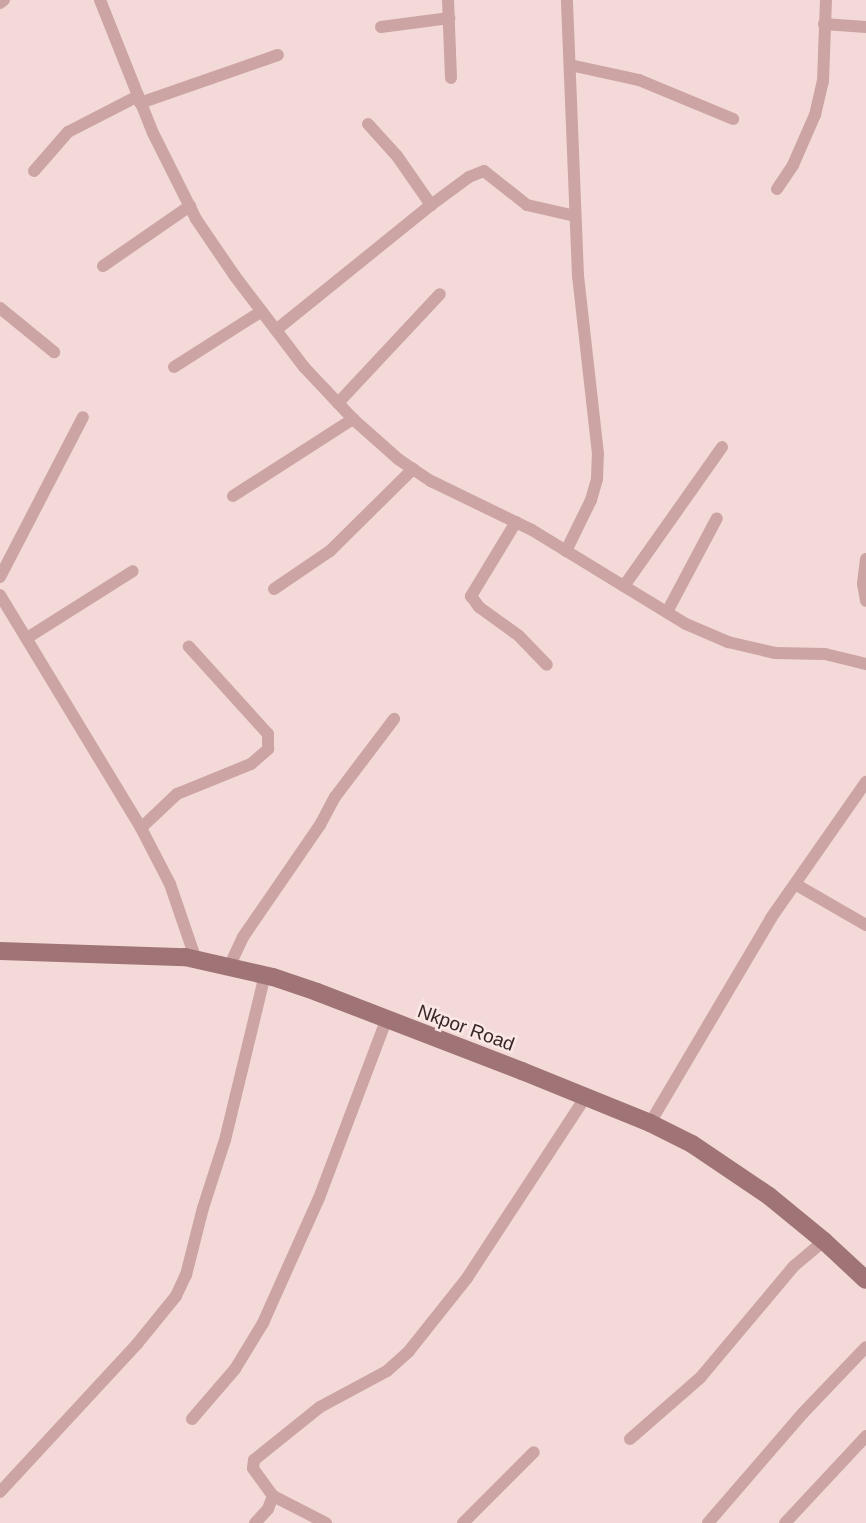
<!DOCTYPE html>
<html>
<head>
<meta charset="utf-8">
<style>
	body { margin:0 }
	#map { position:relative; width:866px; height:1523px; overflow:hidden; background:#f3dad8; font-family:Helvetica,sans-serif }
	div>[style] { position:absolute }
	.street>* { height:12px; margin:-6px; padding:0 6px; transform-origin:6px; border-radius:6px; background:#cca4a3 }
	.secondary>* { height:18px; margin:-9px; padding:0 9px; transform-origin:9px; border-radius:9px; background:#a07477 }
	span { translate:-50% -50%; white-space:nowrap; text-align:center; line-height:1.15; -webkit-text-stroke:5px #fbe7e4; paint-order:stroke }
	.street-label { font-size:19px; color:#362627 }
</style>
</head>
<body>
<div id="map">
	<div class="street">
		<div style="left:100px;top:0;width:143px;rotate:68.3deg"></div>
		<div style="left:153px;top:133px;width:96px;rotate:63.4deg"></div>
		<div style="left:196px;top:219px;width:68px;rotate:55.8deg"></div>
		<div style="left:234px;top:275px;width:116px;rotate:52.7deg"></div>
		<div style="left:304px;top:367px;width:71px;rotate:46.7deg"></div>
		<div style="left:353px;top:419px;width:60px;rotate:41.6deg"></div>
		<div style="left:398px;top:459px;width:40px;rotate:34deg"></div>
		<div style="left:431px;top:481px;width:112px;rotate:25.9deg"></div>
		<div style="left:532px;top:530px;width:180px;rotate:31.4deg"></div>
		<div style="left:686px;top:624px;width:46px;rotate:23.2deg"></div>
		<div style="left:728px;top:642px;width:48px;rotate:13.2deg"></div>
		<div style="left:775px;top:653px;width:50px;rotate:1.1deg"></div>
		<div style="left:825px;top:654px;width:42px;rotate:13.7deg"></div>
		<div style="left:448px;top:0;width:78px;rotate:87.8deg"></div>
		<div style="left:0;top:3px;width:5px;rotate:-37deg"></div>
		<div style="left:824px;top:24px;width:42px;rotate:4.1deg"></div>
		<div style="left:381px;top:27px;width:69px;rotate:-7.5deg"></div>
		<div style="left:570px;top:65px;width:71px;rotate:12.3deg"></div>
		<div style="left:639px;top:80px;width:102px;rotate:22.5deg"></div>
		<div style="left:140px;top:103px;width:146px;rotate:-19.2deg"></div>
		<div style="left:368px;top:124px;width:43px;rotate:47.8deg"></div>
		<div style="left:397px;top:156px;width:60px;rotate:55.2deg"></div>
		<div style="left:34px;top:171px;width:52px;rotate:-48.9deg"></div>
		<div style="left:68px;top:132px;width:79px;rotate:-27.2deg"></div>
		<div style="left:777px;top:189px;width:29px;rotate:-56deg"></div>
		<div style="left:793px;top:165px;width:55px;rotate:-66.3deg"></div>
		<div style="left:815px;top:115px;width:35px;rotate:-77deg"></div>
		<div style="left:823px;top:81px;width:81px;rotate:-87.9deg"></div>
		<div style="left:103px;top:266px;width:106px;rotate:-34.6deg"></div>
		<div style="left:0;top:308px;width:70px;rotate:39.2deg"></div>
		<div style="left:276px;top:330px;width:199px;rotate:-38.9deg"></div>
		<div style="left:431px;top:205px;width:47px;rotate:-36.4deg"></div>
		<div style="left:469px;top:177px;width:16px;rotate:-22deg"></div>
		<div style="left:484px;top:171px;width:55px;rotate:38.3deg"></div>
		<div style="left:527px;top:205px;width:49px;rotate:12.9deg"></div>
		<div style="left:174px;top:367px;width:104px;rotate:-32.5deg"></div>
		<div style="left:338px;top:403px;width:149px;rotate:-46.9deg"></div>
		<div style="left:233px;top:496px;width:143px;rotate:-32.7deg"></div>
		<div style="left:516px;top:522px;width:87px;rotate:121.3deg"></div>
		<div style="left:471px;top:596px;width:14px;rotate:54deg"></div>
		<div style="left:479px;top:607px;width:49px;rotate:35.9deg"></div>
		<div style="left:519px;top:636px;width:40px;rotate:46deg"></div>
		<div style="left:566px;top:551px;width:57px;rotate:-63.9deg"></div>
		<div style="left:591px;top:500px;width:22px;rotate:-74deg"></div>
		<div style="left:597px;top:479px;width:25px;rotate:-88deg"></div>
		<div style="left:598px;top:454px;width:179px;rotate:-96.4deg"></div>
		<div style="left:578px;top:276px;width:276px;rotate:-92.3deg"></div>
		<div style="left:866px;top:559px;width:25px;rotate:97deg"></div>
		<div style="left:863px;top:584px;width:17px;rotate:80deg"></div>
		<div style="left:0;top:577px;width:180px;rotate:-62.6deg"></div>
		<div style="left:624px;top:586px;width:170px;rotate:-54.8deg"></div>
		<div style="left:274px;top:589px;width:68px;rotate:-34.2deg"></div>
		<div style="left:330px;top:551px;width:117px;rotate:-44.7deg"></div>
		<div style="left:0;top:595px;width:272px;rotate:58.8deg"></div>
		<div style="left:141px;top:828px;width:63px;rotate:62.6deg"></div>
		<div style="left:170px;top:884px;width:80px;rotate:71.1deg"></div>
		<div style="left:667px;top:612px;width:106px;rotate:-62deg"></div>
		<div style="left:27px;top:638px;width:125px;rotate:-32.3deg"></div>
		<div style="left:141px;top:828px;width:50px;rotate:-43.4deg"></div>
		<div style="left:177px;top:794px;width:80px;rotate:-22.1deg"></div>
		<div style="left:251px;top:764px;width:23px;rotate:-41deg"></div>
		<div style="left:268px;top:749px;width:15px;rotate:-90deg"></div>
		<div style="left:268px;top:734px;width:118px;rotate:-132.2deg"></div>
		<div style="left:795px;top:884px;width:82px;rotate:30deg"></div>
		<div style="left:229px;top:967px;width:33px;rotate:-65deg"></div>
		<div style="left:243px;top:937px;width:136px;rotate:-55.5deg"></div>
		<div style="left:320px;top:825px;width:32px;rotate:-62deg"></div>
		<div style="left:335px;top:797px;width:98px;rotate:-52.9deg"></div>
		<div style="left:650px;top:1123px;width:238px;rotate:-59.4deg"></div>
		<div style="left:771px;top:918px;width:166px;rotate:-55.1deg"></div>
		<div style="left:192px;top:1419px;width:66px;rotate:-49.3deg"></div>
		<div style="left:235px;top:1369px;width:54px;rotate:-58.7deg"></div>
		<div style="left:263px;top:1323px;width:137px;rotate:-65.9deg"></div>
		<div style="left:319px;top:1198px;width:189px;rotate:-69.3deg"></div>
		<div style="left:630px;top:1439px;width:93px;rotate:-41.1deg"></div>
		<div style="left:700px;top:1378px;width:146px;rotate:-50deg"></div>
		<div style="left:794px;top:1266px;width:39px;rotate:-40deg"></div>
		<div style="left:0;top:1492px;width:202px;rotate:-47.2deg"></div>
		<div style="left:137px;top:1344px;width:62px;rotate:-50.9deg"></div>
		<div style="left:176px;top:1296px;width:23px;rotate:-65deg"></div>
		<div style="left:186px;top:1275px;width:69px;rotate:-75.8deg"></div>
		<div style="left:203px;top:1208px;width:71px;rotate:-72.1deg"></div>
		<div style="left:225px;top:1140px;width:170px;rotate:-76.4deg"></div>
		<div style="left:255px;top:1523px;width:19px;rotate:-47deg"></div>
		<div style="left:268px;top:1509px;width:14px;rotate:-69deg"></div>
		<div style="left:326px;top:1523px;width:59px;rotate:-153deg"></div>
		<div style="left:273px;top:1496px;width:34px;rotate:-126deg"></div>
		<div style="left:253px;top:1468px;width:8px;rotate:-83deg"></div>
		<div style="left:254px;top:1460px;width:85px;rotate:-38.8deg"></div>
		<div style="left:320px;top:1407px;width:76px;rotate:-28.2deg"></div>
		<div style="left:387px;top:1371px;width:30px;rotate:-42deg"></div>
		<div style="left:409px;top:1351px;width:93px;rotate:-51.5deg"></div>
		<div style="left:467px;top:1278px;width:215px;rotate:-56.8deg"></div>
		<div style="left:463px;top:1523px;width:100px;rotate:-45deg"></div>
		<div style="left:708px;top:1523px;width:145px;rotate:-49.2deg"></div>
		<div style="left:803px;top:1413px;width:91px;rotate:-46.3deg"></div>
		<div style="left:785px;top:1523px;width:119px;rotate:-47deg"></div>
	</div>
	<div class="secondary">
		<div style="left:0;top:951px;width:185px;rotate:1.9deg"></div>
		<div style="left:185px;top:957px;width:90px;rotate:12.8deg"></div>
		<div style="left:273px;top:977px;width:46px;rotate:18.8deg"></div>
		<div style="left:317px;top:992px;width:220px;rotate:21.1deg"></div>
		<div style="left:522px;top:1071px;width:138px;rotate:22.1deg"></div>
		<div style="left:650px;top:1123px;width:47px;rotate:26.6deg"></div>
		<div style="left:692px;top:1144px;width:93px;rotate:34deg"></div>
		<div style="left:769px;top:1196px;width:71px;rotate:39.3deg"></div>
		<div style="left:824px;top:1241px;width:57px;rotate:42.9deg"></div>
	</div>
	<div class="street-label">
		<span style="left:466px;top:1028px;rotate:20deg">Nkpor Road</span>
	</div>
</div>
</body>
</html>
